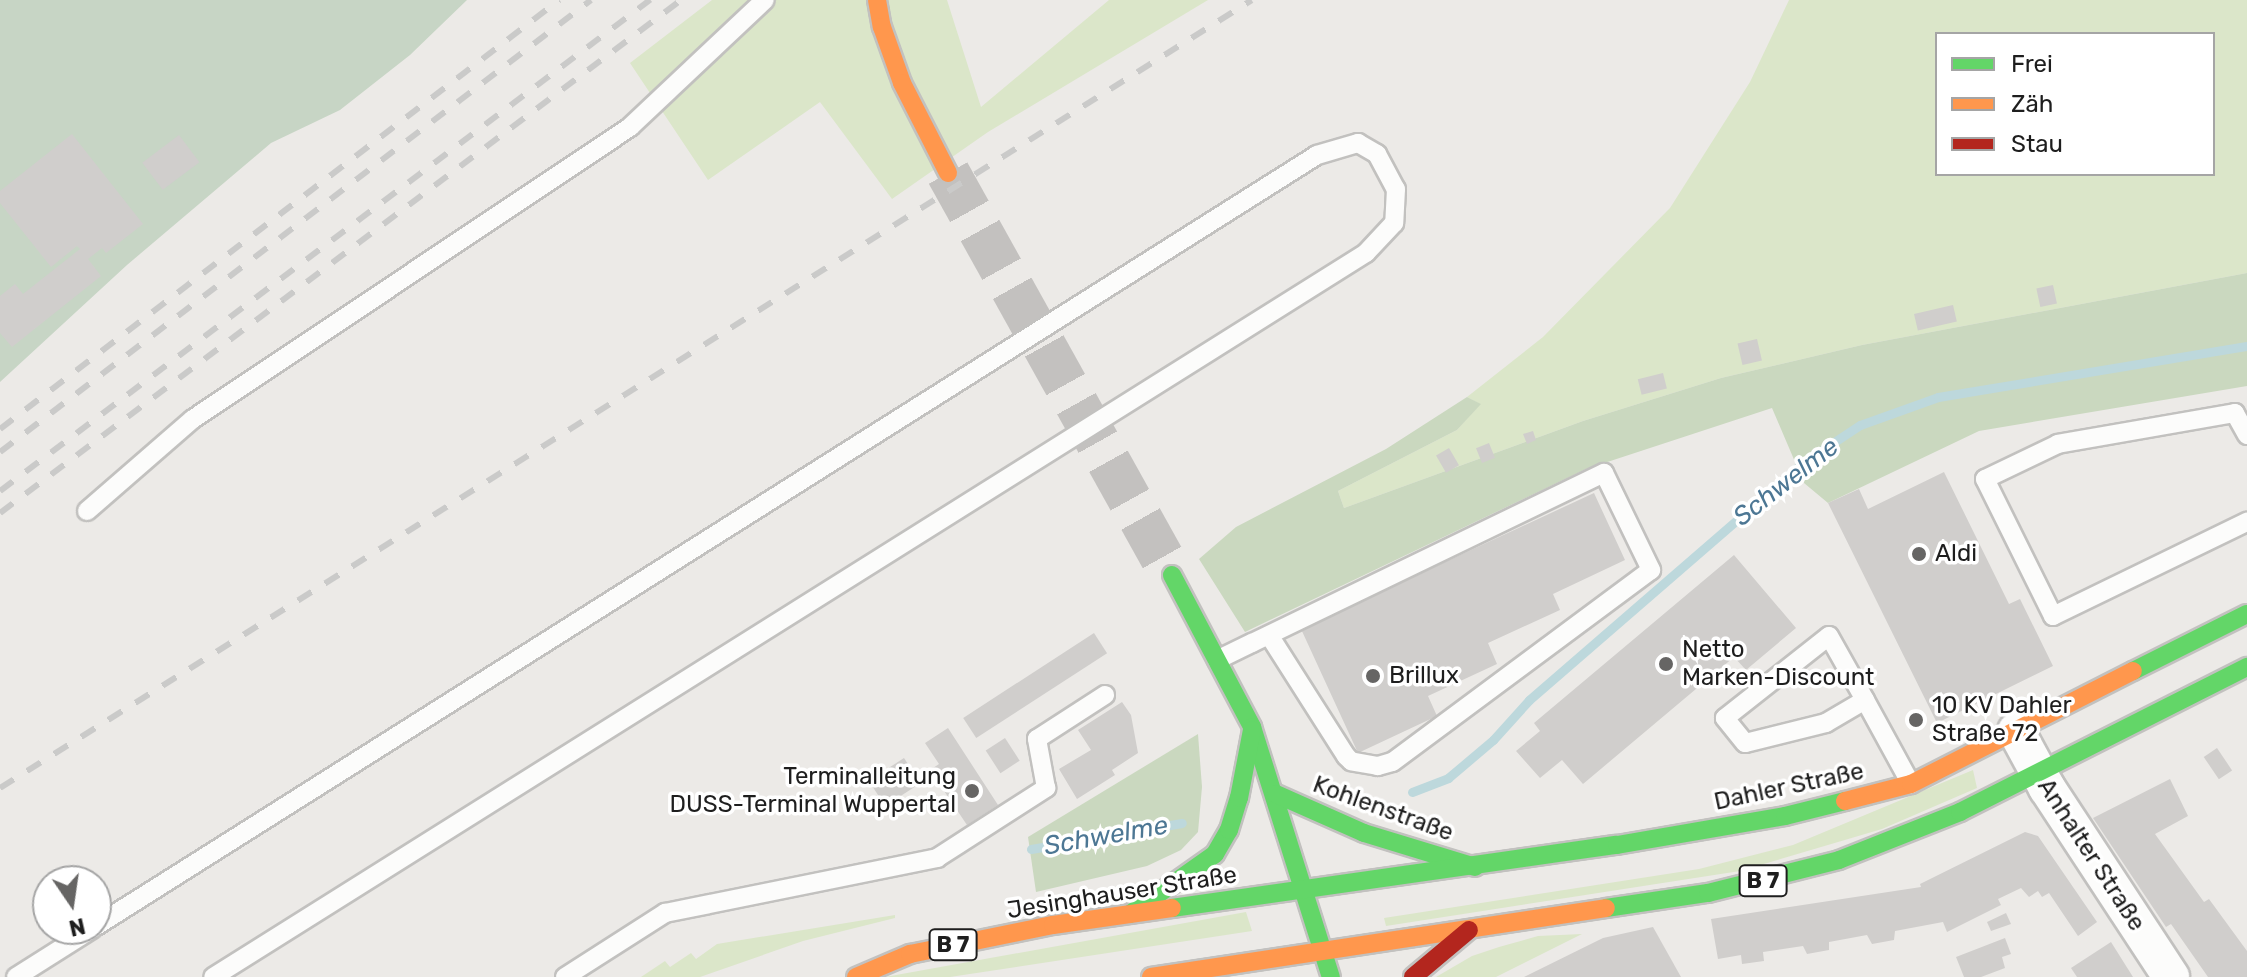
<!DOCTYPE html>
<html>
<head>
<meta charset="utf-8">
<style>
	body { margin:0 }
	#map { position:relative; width:2247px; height:977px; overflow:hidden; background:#eceae7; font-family:Rubik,sans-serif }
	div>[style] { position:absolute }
	.grass>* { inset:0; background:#dbe6c9 }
	.forest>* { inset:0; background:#cad8bf }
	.cemetery>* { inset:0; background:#c7d5c5 }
	.stream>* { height:9px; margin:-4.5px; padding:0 4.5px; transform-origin:4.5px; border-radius:4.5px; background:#bdd8dc }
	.building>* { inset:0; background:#d0cecc; transform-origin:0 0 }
	.secondary-tunnel>* { height:44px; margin-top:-22px; transform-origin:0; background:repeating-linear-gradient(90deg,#c3c1bf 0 44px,transparent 0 66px) }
	.roads { filter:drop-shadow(2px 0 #c2c1bf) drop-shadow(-2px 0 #c2c1bf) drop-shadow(0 2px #c2c1bf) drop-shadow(0 -2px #c2c1bf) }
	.lane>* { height:18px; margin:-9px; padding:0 9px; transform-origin:9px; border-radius:9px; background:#fcfcfb }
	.street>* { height:36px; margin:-18px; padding:0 18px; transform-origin:18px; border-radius:18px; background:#fcfcfb }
	.fast>* { height:18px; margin:-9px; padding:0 9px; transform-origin:9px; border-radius:9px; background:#63d668 }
	.slow>* { height:18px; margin:-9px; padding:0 9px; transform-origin:9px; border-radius:9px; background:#ff974d }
	.jam>* { height:18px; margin:-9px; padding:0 9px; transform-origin:9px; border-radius:9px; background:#b3261e }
	.rail>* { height:6px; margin-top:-3px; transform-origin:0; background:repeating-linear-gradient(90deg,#cacac9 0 16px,transparent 0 32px) }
	.dots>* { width:22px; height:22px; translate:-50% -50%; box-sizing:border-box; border:4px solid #fff; border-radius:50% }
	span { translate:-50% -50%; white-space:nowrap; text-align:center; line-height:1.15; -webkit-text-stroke:7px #fff; paint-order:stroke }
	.shield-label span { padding:2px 6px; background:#fff; border:2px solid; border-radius:6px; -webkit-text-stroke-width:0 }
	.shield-label { font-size:22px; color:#1e1e1e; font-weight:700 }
	.poi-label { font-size:24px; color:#1e1e1e }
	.left { translate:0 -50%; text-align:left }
	.right { translate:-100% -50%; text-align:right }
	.street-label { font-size:24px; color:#1e1e1e }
	.water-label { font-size:26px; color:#4d7794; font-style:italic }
	.legend { position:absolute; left:1935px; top:32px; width:280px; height:144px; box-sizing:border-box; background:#fff; border:2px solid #a5a5a5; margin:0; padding:10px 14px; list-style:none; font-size:24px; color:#1e1e1e }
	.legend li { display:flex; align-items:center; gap:16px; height:40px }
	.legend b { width:40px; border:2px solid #a5a5a5 }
	.north { position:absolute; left:32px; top:865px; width:80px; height:80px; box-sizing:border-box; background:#fff; border:2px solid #a5a5a5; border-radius:50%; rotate:167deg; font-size:22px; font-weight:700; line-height:32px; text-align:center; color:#1e1e1e }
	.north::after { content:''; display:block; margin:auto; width:28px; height:36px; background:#666564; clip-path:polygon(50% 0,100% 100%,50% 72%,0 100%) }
</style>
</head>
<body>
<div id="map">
	<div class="grass">
		<div style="clip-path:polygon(712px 0,947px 0,981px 107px,1109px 0,1208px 0,988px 132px,892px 199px,820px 102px,708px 180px,630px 63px)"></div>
		<div style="clip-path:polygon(evenodd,1789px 0,2247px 0,2247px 273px,1862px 345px,1721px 378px,1583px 421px,1344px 508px,1338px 491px,1457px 430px,1480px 404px,1467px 397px,1543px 337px,1670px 208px,1750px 82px,1789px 0,1937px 34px,2213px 34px,2213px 174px,1937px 174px,1937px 34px)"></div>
		<div style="clip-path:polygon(1973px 770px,1977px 788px,1882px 829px,1740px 871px,1386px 926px,1384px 918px,1699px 869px,1793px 845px)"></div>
		<div style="clip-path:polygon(1246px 912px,1252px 931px,950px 977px,885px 977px)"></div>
		<div style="clip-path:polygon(895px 915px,895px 918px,803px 941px,700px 977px,641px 977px,665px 961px,670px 967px,691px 953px,696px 959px,717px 944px)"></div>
		<div style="clip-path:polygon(1582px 934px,1496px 977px,1436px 977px,1472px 956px,1499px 947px,1538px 936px)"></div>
	</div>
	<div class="forest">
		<div style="clip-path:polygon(2247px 273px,2247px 386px,1979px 431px,1828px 503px,1804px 483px,1772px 408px,1586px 469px,1245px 632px,1199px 559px,1236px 527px,1386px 449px,1467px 397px,1481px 404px,1457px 430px,1338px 491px,1344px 508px,1583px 421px,1721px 378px,1862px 345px)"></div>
		<div style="clip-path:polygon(1198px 734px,1202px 787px,1198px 832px,1181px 850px,1147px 866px,1036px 892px,1028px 837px)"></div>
	</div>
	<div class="cemetery">
		<div style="clip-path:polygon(0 0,467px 0,410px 55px,340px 110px,271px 143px,127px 265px,0 382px)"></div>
	</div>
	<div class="stream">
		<div style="left:1412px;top:792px;width:39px;rotate:-21deg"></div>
		<div style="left:1448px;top:778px;width:59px;rotate:-40.2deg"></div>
		<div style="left:1493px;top:740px;width:54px;rotate:-48deg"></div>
		<div style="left:1529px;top:700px;width:364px;rotate:-40.9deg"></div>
		<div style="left:1804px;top:462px;width:67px;rotate:-33.5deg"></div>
		<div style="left:1860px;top:425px;width:83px;rotate:-19.7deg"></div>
		<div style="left:1938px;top:397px;width:313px;rotate:-9.4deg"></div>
		<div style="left:1031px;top:849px;width:153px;rotate:-9.8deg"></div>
	</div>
	<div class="building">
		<div style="clip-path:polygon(72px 134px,143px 224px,106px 253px,102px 248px,88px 259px,101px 276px,12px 347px,0 333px,0 296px,15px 284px,23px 294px,80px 249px,77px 246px,51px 267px,0 203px,0 191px)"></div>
		<div style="left:179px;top:135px;width:34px;height:46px;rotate:53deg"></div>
		<div style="left:2053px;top:285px;width:19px;height:17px;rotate:78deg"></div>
		<div style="left:1953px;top:305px;width:17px;height:40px;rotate:77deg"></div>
		<div style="left:1757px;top:339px;width:22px;height:20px;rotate:77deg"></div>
		<div style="left:1663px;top:373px;width:16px;height:26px;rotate:76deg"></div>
		<div style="clip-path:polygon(1533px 431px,1536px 440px,1527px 444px,1523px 434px)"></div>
		<div style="left:1489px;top:443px;width:16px;height:14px;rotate:68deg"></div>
		<div style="left:1449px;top:448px;width:20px;height:15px;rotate:60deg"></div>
		<div style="clip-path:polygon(1944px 472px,2009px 604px,2020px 599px,2053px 666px,1937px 723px,1828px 503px,1859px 489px,1868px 509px)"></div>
		<div style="clip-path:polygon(1594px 493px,1625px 560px,1553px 594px,1560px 610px,1488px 643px,1497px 664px,1428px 696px,1437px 716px,1358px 753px,1301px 629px)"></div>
		<div style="clip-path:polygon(1734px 555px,1796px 628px,1746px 670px,1734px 657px,1583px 784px,1562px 760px,1540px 778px,1516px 751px,1540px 731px,1534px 723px)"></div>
		<div style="left:1094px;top:633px;width:24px;height:156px;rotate:57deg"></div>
		<div style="clip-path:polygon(1122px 702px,1131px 715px,1138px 753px,1112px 770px,1115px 775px,1077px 799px,1059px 769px,1091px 750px,1078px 730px)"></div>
		<div style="clip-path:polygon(1916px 714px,1922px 725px,1916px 727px,1911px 716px)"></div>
		<div style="clip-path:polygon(948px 728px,998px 805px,967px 825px,930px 770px,939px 764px,925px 743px)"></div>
		<div style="left:1005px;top:738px;width:27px;height:23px;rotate:57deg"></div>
		<div style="left:2217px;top:748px;width:27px;height:16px;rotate:56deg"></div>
		<div style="left:904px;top:758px;width:30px;height:42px;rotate:57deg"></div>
		<div style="clip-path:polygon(2170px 779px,2188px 816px,2155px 834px,2204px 902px,2209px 899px,2247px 951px,2247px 977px,2208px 977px,2171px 924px,2166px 927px,2093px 818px)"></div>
		<div style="clip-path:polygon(2025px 832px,2038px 836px,2097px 922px,2078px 936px,2049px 893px,2042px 897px,2038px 891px,2029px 897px,2021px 888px,1998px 899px,2001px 905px,1947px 932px,1943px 922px,1895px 931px,1894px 940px,1872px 944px,1867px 935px,1829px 942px,1829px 950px,1807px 954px,1803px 946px,1763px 952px,1764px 961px,1742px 964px,1741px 955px,1718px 959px,1711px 919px,1921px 887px,1920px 884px)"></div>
		<div style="clip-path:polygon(2006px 913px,2011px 924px,1991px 931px,1987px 922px)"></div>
		<div style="clip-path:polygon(1653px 927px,1681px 977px,1524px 977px,1603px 938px)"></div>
		<div style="clip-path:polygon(2005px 938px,2011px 954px,2002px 957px,2005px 968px,1981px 977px,1964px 977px,1956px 957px)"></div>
		<div style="clip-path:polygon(2111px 942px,2133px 977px,2077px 977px,2071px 968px)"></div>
	</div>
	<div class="secondary-tunnel">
		<div style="left:948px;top:173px;width:460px;rotate:60.9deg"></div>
	</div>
	<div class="roads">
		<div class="lane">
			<div style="left:2247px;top:435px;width:25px;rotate:-119deg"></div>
			<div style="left:2235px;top:413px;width:180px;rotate:170.1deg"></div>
			<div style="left:2058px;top:444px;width:81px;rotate:154.4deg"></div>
			<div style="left:1985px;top:479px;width:153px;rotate:63.6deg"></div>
			<div style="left:2053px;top:616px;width:216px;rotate:-25.9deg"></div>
			<div style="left:87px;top:511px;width:140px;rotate:-41deg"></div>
			<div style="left:193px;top:419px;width:526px;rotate:-33.75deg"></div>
			<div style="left:630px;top:127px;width:185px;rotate:-43.3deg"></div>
			<div style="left:1217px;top:660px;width:39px;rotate:-26deg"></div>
			<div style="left:1252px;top:643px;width:391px;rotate:-25.8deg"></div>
			<div style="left:1604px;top:473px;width:108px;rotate:64.1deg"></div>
			<div style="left:1651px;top:570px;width:322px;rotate:143.4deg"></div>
			<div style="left:1392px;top:762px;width:15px;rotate:164deg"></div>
			<div style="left:1378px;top:766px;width:27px;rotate:-170deg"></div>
			<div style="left:1351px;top:761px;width:7px;rotate:-135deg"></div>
			<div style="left:1346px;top:756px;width:143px;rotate:-122.5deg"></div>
			<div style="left:1865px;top:700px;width:45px;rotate:149.5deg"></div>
			<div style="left:1826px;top:723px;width:83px;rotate:166.1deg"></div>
			<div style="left:1745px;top:743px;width:32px;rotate:-129deg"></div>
			<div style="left:1725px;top:718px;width:132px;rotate:-38.3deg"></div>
			<div style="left:1829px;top:636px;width:73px;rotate:60.6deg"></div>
			<div style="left:1865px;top:700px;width:96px;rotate:61.3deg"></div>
			<div style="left:96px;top:926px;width:1444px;rotate:-32.27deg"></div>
			<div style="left:1317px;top:155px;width:43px;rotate:-16.3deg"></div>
			<div style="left:1358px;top:143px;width:22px;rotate:30deg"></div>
			<div style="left:1377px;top:154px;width:40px;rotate:62deg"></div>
			<div style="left:1396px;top:189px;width:34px;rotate:93deg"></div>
			<div style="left:1394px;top:223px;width:41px;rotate:133deg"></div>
			<div style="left:1366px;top:253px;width:1361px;rotate:147.87deg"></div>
			<div style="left:16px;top:977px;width:90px;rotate:-32.3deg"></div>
			<div style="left:565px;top:977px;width:119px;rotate:-32.6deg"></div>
			<div style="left:665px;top:913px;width:278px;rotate:-11.4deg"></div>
			<div style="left:937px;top:858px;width:130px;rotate:-32.7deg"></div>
			<div style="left:1046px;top:788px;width:50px;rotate:-100.4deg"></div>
			<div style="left:1037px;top:739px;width:81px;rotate:-32.9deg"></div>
		</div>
		<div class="street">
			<div style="left:2016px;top:731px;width:65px;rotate:61.5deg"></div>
			<div style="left:2047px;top:788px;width:226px;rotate:56.7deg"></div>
		</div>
		<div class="fast">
			<div style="left:1172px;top:575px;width:172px;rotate:62.2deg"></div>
			<div style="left:1252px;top:727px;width:262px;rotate:72.5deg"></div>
			<div style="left:2133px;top:671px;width:127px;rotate:-26.6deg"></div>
			<div style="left:1276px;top:794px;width:96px;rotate:23.9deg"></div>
			<div style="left:1364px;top:833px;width:116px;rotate:17deg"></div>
			<div style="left:1172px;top:908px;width:449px;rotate:-8.1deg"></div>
			<div style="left:1617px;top:845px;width:170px;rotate:-9.8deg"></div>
			<div style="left:1785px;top:816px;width:62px;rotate:-14deg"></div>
			<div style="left:1606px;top:908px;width:103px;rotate:-8.4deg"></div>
			<div style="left:1708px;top:893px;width:135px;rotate:-14.1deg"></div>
			<div style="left:1839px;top:860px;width:130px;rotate:-21.6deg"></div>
			<div style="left:1960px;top:812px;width:322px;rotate:-26.8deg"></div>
			<div style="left:1130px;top:914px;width:104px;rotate:-35.2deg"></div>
			<div style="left:1215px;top:854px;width:28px;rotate:-60deg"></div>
			<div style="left:1229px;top:830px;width:34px;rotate:-73deg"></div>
			<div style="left:1239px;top:798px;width:69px;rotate:-79.2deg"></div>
		</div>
		<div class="slow">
			<div style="left:877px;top:0;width:27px;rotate:80deg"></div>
			<div style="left:882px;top:27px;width:59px;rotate:70.3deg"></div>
			<div style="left:902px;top:83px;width:101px;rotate:62.9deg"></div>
			<div style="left:1845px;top:801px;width:68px;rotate:-14.4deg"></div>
			<div style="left:1911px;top:784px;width:249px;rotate:-27deg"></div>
			<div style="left:856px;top:977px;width:59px;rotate:-23.1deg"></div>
			<div style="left:910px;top:954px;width:146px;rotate:-11.5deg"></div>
			<div style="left:1053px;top:925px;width:120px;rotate:-8.1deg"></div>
			<div style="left:1151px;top:977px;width:460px;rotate:-8.6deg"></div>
		</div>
		<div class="jam">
			<div style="left:1413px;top:977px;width:73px;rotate:-40deg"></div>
		</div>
	</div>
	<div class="rail">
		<div style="left:0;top:429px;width:705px;rotate:-37.5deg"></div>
		<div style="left:0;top:452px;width:744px;rotate:-37.41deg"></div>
		<div style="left:0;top:491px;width:815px;rotate:-37.07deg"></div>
		<div style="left:0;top:513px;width:853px;rotate:-36.99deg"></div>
		<div style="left:0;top:788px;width:1479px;rotate:-32.19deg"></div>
	</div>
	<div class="dots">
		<div style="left:1919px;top:554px;background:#666564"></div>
		<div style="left:1666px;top:664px;background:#666564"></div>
		<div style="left:1373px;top:676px;background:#666564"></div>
		<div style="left:1916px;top:720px;background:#666564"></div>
		<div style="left:972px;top:791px;background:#666564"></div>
	</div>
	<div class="shield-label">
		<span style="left:1763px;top:881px">B 7</span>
		<span style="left:953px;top:945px">B 7</span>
	</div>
	<div class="poi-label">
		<span class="left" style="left:1935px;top:554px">Aldi</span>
		<span class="left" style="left:1682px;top:664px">Netto<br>Marken-Discount</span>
		<span class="left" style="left:1389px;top:676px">Brillux</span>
		<span class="left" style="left:1932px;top:720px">10 KV Dahler<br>Straße 72</span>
		<span class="right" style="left:956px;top:791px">Terminalleitung<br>DUSS-Terminal Wuppertal</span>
	</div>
	<div class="street-label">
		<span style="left:1789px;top:787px;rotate:-12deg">Dahler Straße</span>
		<span style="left:1383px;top:809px;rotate:20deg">Kohlenstraße</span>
		<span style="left:2091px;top:855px;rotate:57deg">Anhalter Straße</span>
		<span style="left:1122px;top:893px;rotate:-9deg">Jesinghauser Straße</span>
	</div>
	<div class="water-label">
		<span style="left:1786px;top:482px;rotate:-38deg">Schwelme</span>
		<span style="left:1106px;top:836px;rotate:-10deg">Schwelme</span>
	</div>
	<ul class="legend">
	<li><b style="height:10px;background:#63d668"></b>Frei</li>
	<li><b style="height:10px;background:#ff974d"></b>Zäh</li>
	<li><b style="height:10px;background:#b3261e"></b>Stau</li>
	</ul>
	<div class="north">N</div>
</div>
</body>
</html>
